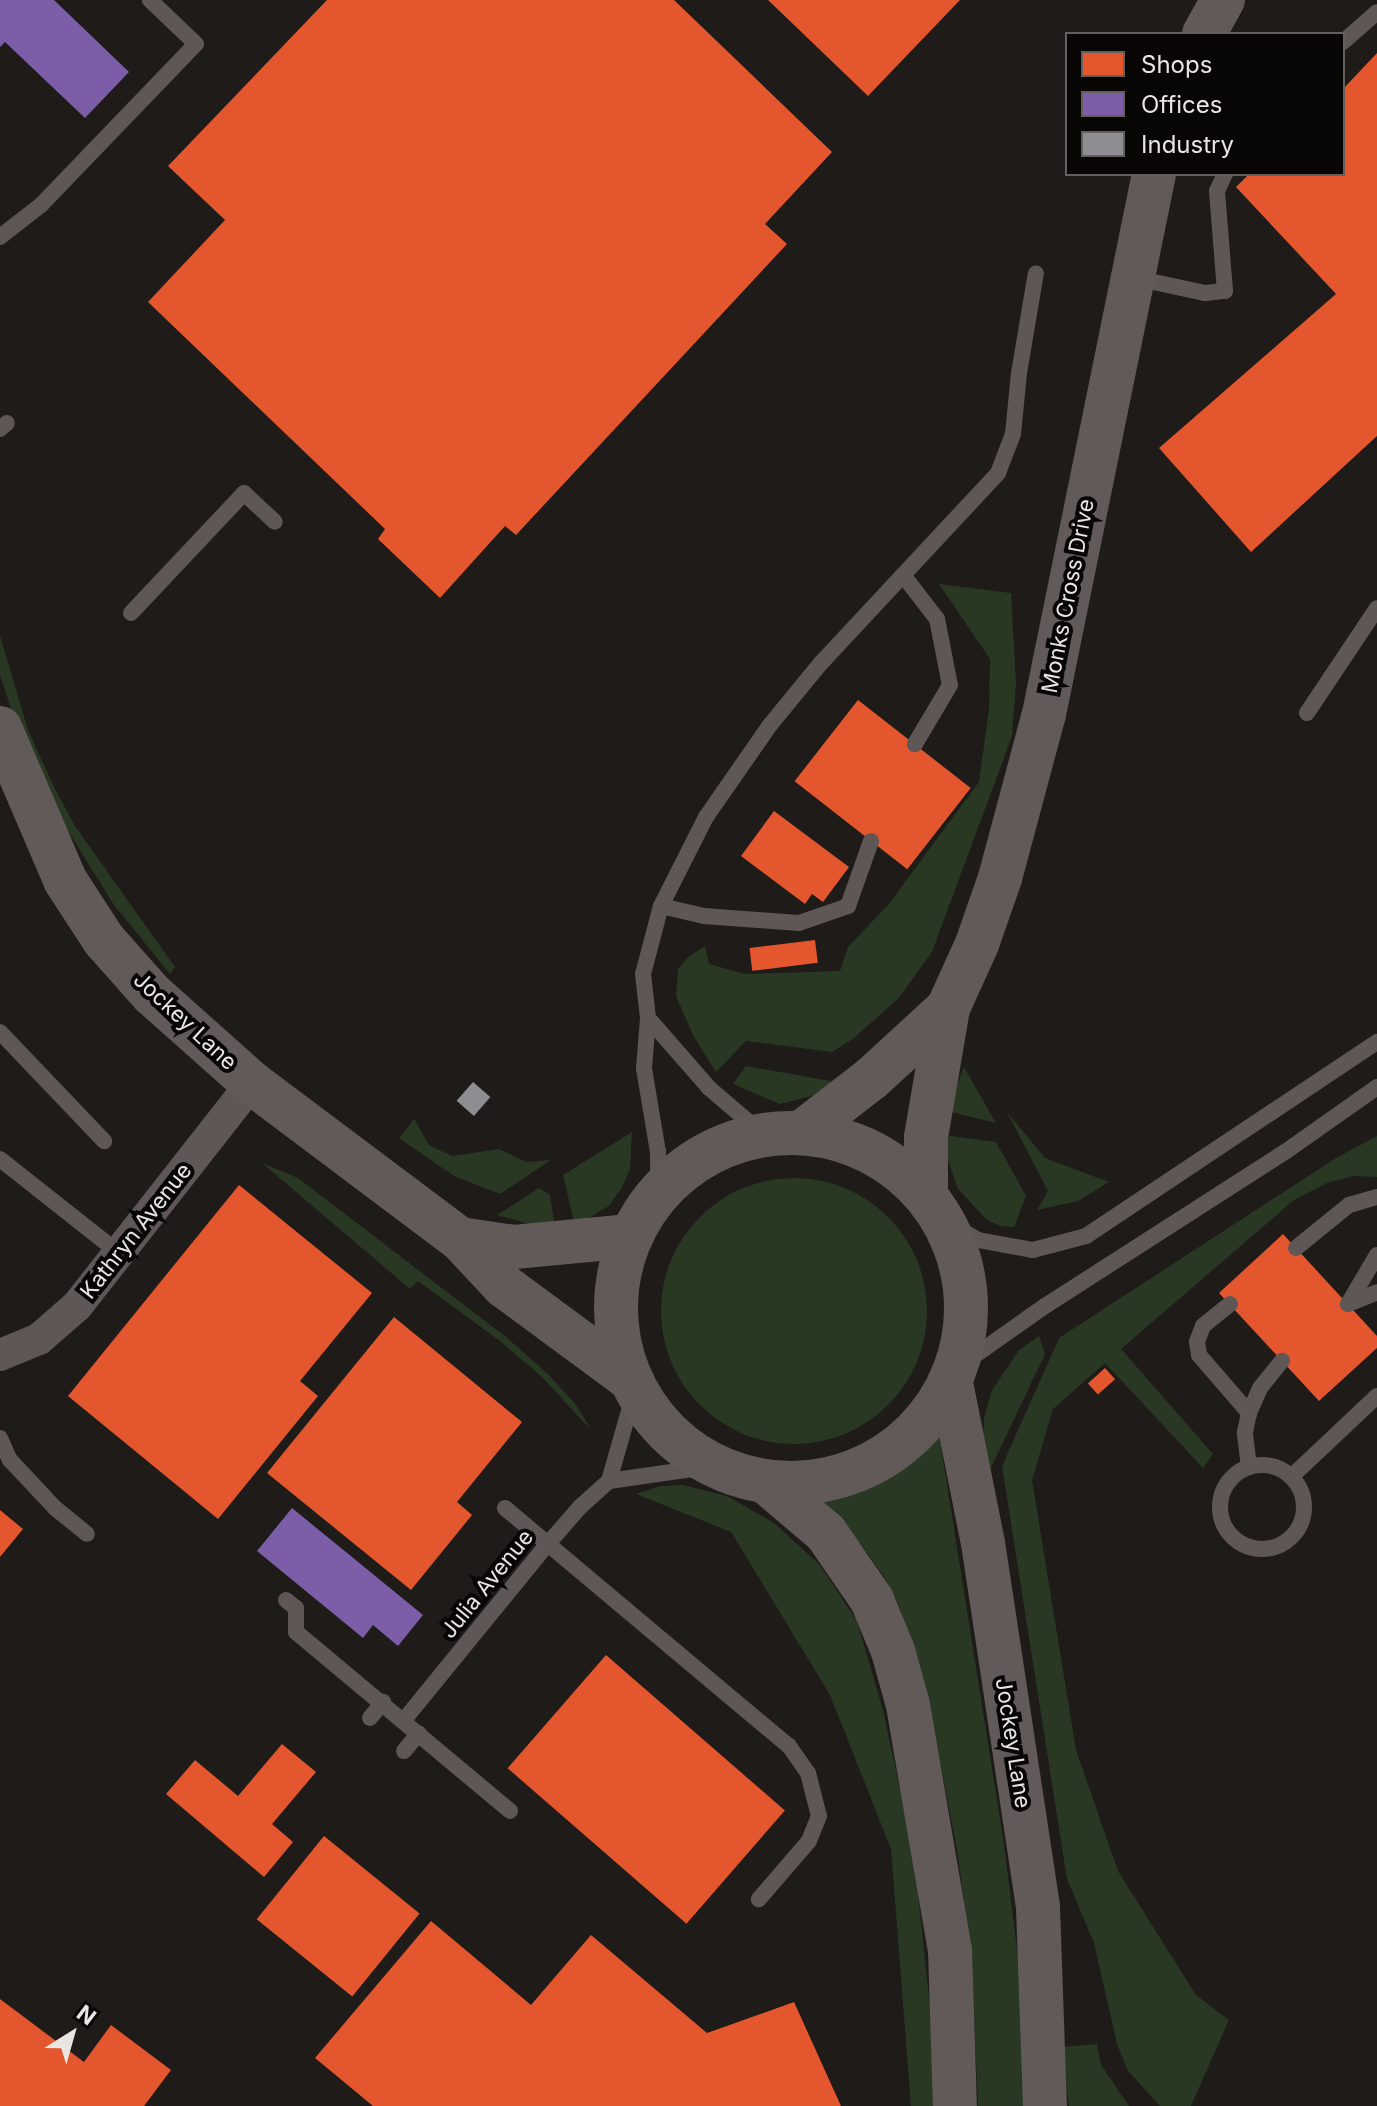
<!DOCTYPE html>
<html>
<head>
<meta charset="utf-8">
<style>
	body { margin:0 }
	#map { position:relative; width:1377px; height:2106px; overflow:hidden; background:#1e1b19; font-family:Inter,sans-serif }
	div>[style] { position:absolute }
	.green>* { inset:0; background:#283823 }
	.round { border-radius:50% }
	.shops>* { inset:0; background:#e4572e; transform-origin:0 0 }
	.offices>* { inset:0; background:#7b5ea7 }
	.industry>* { inset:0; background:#8d8d92; transform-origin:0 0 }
	.lane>* { height:16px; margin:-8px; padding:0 8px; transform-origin:8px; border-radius:8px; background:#5e5756 }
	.lane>.ring { margin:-8px; padding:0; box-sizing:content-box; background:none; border:16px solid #5e5756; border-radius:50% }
	.street>* { height:32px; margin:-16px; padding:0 16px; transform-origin:16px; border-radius:16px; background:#5e5756 }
	.secondary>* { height:44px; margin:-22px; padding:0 22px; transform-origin:22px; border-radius:22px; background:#615a59 }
	.secondary>.ring { margin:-22px; padding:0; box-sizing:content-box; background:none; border:44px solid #615a59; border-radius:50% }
	span { translate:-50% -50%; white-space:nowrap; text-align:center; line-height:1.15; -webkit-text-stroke:8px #080605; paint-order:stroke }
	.street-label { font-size:22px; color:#e9e5e1 }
	.legend { position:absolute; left:1065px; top:32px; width:280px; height:144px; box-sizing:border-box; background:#080605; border:2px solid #625f5d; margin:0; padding:10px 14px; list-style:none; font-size:24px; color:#e9e5e1 }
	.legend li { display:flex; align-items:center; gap:16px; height:40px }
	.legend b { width:40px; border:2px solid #625f5d }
	.north { position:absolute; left:32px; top:1994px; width:80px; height:80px; -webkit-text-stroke:6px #080605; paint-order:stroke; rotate:37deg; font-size:22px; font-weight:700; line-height:32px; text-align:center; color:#e9e5e1 }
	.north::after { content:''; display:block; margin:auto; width:28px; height:36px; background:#e9e5e1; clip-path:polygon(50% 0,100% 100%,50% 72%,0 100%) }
</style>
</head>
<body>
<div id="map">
	<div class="green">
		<div style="clip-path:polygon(939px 584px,1011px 593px,1016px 683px,1012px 736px,932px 952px,898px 999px,854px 1038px,832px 1052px,746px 1041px,716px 1072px,693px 1035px,676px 996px,678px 969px,688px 957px,705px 946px,709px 964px,745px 974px,840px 971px,848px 947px,888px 905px,979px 782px,989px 709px,990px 659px)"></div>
		<div style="clip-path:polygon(0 636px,28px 730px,53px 785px,75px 826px,175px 967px,170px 974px,114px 905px,52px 805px,18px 730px,0 675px)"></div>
		<div style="clip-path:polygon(746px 1066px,842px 1083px,823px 1093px,780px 1104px,733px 1084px)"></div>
		<div style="clip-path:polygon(964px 1067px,996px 1123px,947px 1111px)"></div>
		<div style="clip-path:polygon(1007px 1112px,1045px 1158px,1109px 1182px,1078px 1201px,1037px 1210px,1048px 1191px)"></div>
		<div style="clip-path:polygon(414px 1119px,429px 1145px,452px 1156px,499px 1149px,526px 1162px,551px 1160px,500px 1194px,454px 1176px,399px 1138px)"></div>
		<div style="clip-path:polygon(632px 1132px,630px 1169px,622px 1187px,609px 1206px,575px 1226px,563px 1175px)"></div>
		<div style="clip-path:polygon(944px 1135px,996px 1142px,1026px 1196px,1014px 1227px,1000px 1226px,986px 1219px,958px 1189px,946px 1154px)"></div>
		<div style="clip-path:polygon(1377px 1136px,1377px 1177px,1353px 1176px,1327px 1183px,1294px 1200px,1121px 1349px,1213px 1454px,1203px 1468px,1105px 1363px,1053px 1409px,1032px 1480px,1076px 1750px,1118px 1871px,1196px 1995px,1229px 2020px,1191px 2106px,1160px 2106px,1128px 2071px,1117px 2044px,1094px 1943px,1067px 1879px,1002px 1466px,1059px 1338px,1336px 1158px)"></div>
		<div style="clip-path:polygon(262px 1163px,298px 1178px,506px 1337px,548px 1374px,577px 1406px,591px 1430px,543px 1378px,500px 1341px,418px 1281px,410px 1289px)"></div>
		<div class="round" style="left:661px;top:1178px;width:266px;height:266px"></div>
		<div style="clip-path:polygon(539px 1188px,550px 1195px,555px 1227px,540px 1227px,497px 1215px)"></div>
		<div style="clip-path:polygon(1039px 1336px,1045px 1354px,989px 1472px,983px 1445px,984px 1418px,992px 1390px,1019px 1350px)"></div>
		<div style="clip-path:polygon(939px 1434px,1004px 1844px,1022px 1990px,1027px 2106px,978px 2106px,971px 1952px,957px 1850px,939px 1756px,913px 1649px,899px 1606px,883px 1576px,863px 1547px,818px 1498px,881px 1478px,901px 1467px)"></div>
		<div style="clip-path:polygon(683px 1485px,727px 1496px,774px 1523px,820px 1565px,857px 1621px,883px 1710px,914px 1855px,932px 2026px,934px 2106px,911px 2106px,891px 1849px,830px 1695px,731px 1532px,636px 1494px,661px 1486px)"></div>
		<div style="clip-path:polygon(1097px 2044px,1101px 2065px,1129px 2106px,1069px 2106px,1062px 2047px)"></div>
	</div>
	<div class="shops">
		<div style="clip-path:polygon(327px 0,674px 0,832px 152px,765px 224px,787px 244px,516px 535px,505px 526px,440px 598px,378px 539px,385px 529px,148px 302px,225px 220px,168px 166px)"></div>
		<div style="clip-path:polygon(768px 0,960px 0,868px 96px)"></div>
		<div style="clip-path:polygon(1377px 53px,1377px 436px,1251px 552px,1159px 448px,1336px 294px,1236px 187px,1249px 174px,1343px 174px,1343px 89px)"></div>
		<div style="left:858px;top:700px;width:143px;height:103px;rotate:38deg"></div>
		<div style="clip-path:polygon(774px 811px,849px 867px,823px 902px,812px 894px,805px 904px,741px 856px)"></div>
		<div style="left:815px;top:940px;width:23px;height:66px;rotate:83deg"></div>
		<div style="clip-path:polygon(239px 1185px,372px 1293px,300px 1381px,318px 1396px,218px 1519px,68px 1396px)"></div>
		<div style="clip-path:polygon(1283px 1234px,1377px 1336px,1377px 1348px,1319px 1401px,1219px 1293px)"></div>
		<div style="clip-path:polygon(394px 1317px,522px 1422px,457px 1502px,472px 1515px,411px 1590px,267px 1473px)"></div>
		<div style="left:1105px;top:1368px;width:15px;height:23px;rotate:48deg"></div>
		<div style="clip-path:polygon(0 1510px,23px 1529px,0 1557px)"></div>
		<div style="left:606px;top:1655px;width:237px;height:150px;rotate:41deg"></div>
		<div style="clip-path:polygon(282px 1744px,316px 1772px,272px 1824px,293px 1842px,264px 1877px,166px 1794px,195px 1760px,238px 1796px)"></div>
		<div style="left:324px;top:1836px;width:123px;height:107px;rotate:39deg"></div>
		<div style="clip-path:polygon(431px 1921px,531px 2005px,591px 1935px,707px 2033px,794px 2002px,841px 2106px,373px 2106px,315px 2058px)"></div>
		<div style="clip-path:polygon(0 1999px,84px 2062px,111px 2025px,171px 2070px,144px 2106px,0 2106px)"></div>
	</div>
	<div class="offices">
		<div style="clip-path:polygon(0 0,54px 0,129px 72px,85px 118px,5px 42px,0 47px)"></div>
		<div style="clip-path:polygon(292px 1508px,423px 1615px,398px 1646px,373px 1625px,363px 1638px,257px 1551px)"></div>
	</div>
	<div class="industry">
		<div style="left:473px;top:1082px;width:23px;height:25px;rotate:41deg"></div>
	</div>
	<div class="lane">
		<div style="left:1343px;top:42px;width:45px;rotate:-41.4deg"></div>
		<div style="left:0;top:237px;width:52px;rotate:-38deg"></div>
		<div style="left:41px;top:205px;width:223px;rotate:-46.1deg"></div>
		<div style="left:196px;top:44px;width:64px;rotate:-136.3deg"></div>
		<div style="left:1135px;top:278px;width:72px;rotate:12.1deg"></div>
		<div style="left:1205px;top:293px;width:20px;rotate:-6deg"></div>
		<div style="left:1225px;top:291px;width:100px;rotate:-94.6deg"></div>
		<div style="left:1217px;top:191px;width:19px;rotate:-65deg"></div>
		<div style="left:0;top:429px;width:9px;rotate:-41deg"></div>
		<div style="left:903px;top:575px;width:56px;rotate:52.3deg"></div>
		<div style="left:937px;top:619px;width:67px;rotate:78.9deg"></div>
		<div style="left:950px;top:685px;width:69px;rotate:120.7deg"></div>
		<div style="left:131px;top:613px;width:165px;rotate:-46.7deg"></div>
		<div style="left:244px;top:493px;width:42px;rotate:43.1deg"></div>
		<div style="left:1307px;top:713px;width:126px;rotate:-56.3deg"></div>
		<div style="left:661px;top:906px;width:44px;rotate:13.1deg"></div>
		<div style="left:704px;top:916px;width:95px;rotate:4.2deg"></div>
		<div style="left:799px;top:923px;width:52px;rotate:-19.1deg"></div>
		<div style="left:848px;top:906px;width:69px;rotate:-70.5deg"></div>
		<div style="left:648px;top:1018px;width:93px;rotate:48.9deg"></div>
		<div style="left:709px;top:1088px;width:72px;rotate:40.5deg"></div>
		<div style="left:0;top:1032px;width:151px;rotate:46.3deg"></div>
		<div style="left:0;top:1159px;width:152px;rotate:38.3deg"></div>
		<div style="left:658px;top:1194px;width:42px;rotate:-90deg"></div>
		<div style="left:658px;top:1152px;width:85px;rotate:-99.5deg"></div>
		<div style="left:644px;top:1068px;width:50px;rotate:-85.4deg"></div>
		<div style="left:648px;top:1018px;width:44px;rotate:-96.5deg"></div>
		<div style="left:643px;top:974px;width:70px;rotate:-75.2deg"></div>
		<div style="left:661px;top:906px;width:100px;rotate:-63.2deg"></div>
		<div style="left:706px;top:817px;width:112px;rotate:-55.2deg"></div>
		<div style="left:770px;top:725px;width:80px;rotate:-50.6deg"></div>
		<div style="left:821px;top:663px;width:260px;rotate:-47deg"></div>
		<div style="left:998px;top:473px;width:42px;rotate:-69deg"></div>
		<div style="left:1013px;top:434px;width:61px;rotate:-84.4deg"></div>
		<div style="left:1019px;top:373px;width:101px;rotate:-80.4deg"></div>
		<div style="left:943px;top:1220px;width:40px;rotate:29.7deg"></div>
		<div style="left:978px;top:1240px;width:56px;rotate:10.3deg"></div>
		<div style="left:1033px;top:1250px;width:55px;rotate:-14.8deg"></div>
		<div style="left:1086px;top:1236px;width:350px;rotate:-33.7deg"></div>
		<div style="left:1296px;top:1248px;width:68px;rotate:-39.1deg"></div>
		<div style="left:1349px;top:1205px;width:29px;rotate:-16deg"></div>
		<div style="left:1230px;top:1304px;width:35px;rotate:141deg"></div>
		<div style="left:1203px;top:1326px;width:17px;rotate:111deg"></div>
		<div style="left:1197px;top:1342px;width:13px;rotate:81deg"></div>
		<div style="left:1199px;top:1355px;width:77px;rotate:49.2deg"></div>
		<div style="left:1348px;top:1304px;width:57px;rotate:-59.4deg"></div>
		<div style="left:1348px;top:1304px;width:31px;rotate:-22deg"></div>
		<div style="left:957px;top:1368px;width:108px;rotate:-35.2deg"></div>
		<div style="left:1045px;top:1306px;width:285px;rotate:-32.7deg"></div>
		<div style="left:1285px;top:1152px;width:113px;rotate:-35.2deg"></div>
		<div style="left:0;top:1438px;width:24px;rotate:66deg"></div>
		<div style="left:10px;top:1460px;width:66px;rotate:46.8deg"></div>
		<div style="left:55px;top:1508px;width:41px;rotate:39.1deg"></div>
		<div class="ring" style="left:1220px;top:1465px;width:68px;height:68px"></div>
		<div style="left:1249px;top:1467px;width:35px;rotate:-97deg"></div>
		<div style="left:1245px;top:1432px;width:19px;rotate:-78deg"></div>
		<div style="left:1249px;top:1413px;width:27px;rotate:-66deg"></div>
		<div style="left:1260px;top:1388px;width:35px;rotate:-51deg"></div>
		<div style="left:1291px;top:1477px;width:118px;rotate:-43.3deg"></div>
		<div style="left:609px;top:1481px;width:95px;rotate:-74.1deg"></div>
		<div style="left:505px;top:1508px;width:371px;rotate:40deg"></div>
		<div style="left:789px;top:1746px;width:33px;rotate:55deg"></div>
		<div style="left:808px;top:1773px;width:44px;rotate:75.7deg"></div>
		<div style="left:819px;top:1816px;width:27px;rotate:112deg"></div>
		<div style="left:809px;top:1841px;width:77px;rotate:130.8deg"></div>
		<div style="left:286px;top:1600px;width:13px;rotate:39deg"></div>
		<div style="left:296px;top:1608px;width:24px;rotate:90deg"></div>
		<div style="left:296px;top:1632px;width:279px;rotate:39.9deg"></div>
		<div style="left:370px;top:1718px;width:21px;rotate:-51deg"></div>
		<div style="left:404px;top:1720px;width:225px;rotate:-50.8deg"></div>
		<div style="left:546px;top:1546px;width:52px;rotate:-48.9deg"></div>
		<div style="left:580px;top:1507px;width:39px;rotate:-42deg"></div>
		<div style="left:609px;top:1481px;width:105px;rotate:-8.2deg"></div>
		<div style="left:404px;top:1751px;width:23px;rotate:-50deg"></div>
	</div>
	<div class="street">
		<div style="left:0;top:1355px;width:42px;rotate:-22.3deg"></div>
		<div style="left:39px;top:1339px;width:50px;rotate:-41deg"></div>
		<div style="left:77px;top:1306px;width:283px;rotate:-51.9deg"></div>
	</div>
	<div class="secondary">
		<div style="left:1204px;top:34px;width:39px;rotate:-61deg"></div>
		<div style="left:0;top:728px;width:165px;rotate:66.8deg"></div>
		<div style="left:65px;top:880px;width:72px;rotate:57deg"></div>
		<div style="left:104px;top:940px;width:72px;rotate:48.4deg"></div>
		<div style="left:152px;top:994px;width:134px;rotate:41.7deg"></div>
		<div style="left:252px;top:1083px;width:260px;rotate:36.9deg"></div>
		<div style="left:460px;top:1239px;width:64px;rotate:46.9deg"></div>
		<div style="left:504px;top:1286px;width:155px;rotate:36.4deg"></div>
		<div class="ring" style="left:616px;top:1133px;width:306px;height:306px"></div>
		<div style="left:801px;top:1133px;width:90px;rotate:-37.8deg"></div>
		<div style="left:872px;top:1078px;width:103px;rotate:-42.6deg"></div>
		<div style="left:926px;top:1195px;width:58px;rotate:-90deg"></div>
		<div style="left:926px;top:1137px;width:131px;rotate:-80.3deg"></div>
		<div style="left:948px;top:1008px;width:70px;rotate:-65.6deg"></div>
		<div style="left:977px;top:944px;width:70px;rotate:-70.8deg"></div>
		<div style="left:1000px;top:878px;width:170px;rotate:-75deg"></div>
		<div style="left:1044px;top:714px;width:551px;rotate:-78.49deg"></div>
		<div style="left:460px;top:1239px;width:55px;rotate:8.4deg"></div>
		<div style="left:514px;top:1247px;width:117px;rotate:-5.4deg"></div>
		<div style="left:951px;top:1383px;width:163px;rotate:78.7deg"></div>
		<div style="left:983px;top:1543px;width:368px;rotate:81.4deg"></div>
		<div style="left:1038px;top:1907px;width:199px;rotate:88deg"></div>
		<div style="left:767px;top:1483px;width:77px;rotate:40.3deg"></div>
		<div style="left:826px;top:1533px;width:81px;rotate:55.5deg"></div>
		<div style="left:872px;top:1600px;width:55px;rotate:67.6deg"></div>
		<div style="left:893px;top:1651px;width:56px;rotate:74.5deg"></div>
		<div style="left:908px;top:1705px;width:249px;rotate:80.3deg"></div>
		<div style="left:950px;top:1950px;width:156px;rotate:88.2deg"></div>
	</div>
	<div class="street-label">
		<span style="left:1068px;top:596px;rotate:-79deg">Monks Cross Drive</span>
		<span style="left:185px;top:1021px;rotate:43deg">Jockey Lane</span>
		<span style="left:136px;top:1231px;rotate:-52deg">Kathryn Avenue</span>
		<span style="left:487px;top:1584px;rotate:-51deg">Julia Avenue</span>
		<span style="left:1013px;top:1743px;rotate:81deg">Jockey Lane</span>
	</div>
	<ul class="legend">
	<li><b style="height:22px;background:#e4572e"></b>Shops</li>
	<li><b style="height:22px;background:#7b5ea7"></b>Offices</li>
	<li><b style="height:22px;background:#8d8d92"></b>Industry</li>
	</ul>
	<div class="north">N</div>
</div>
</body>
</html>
